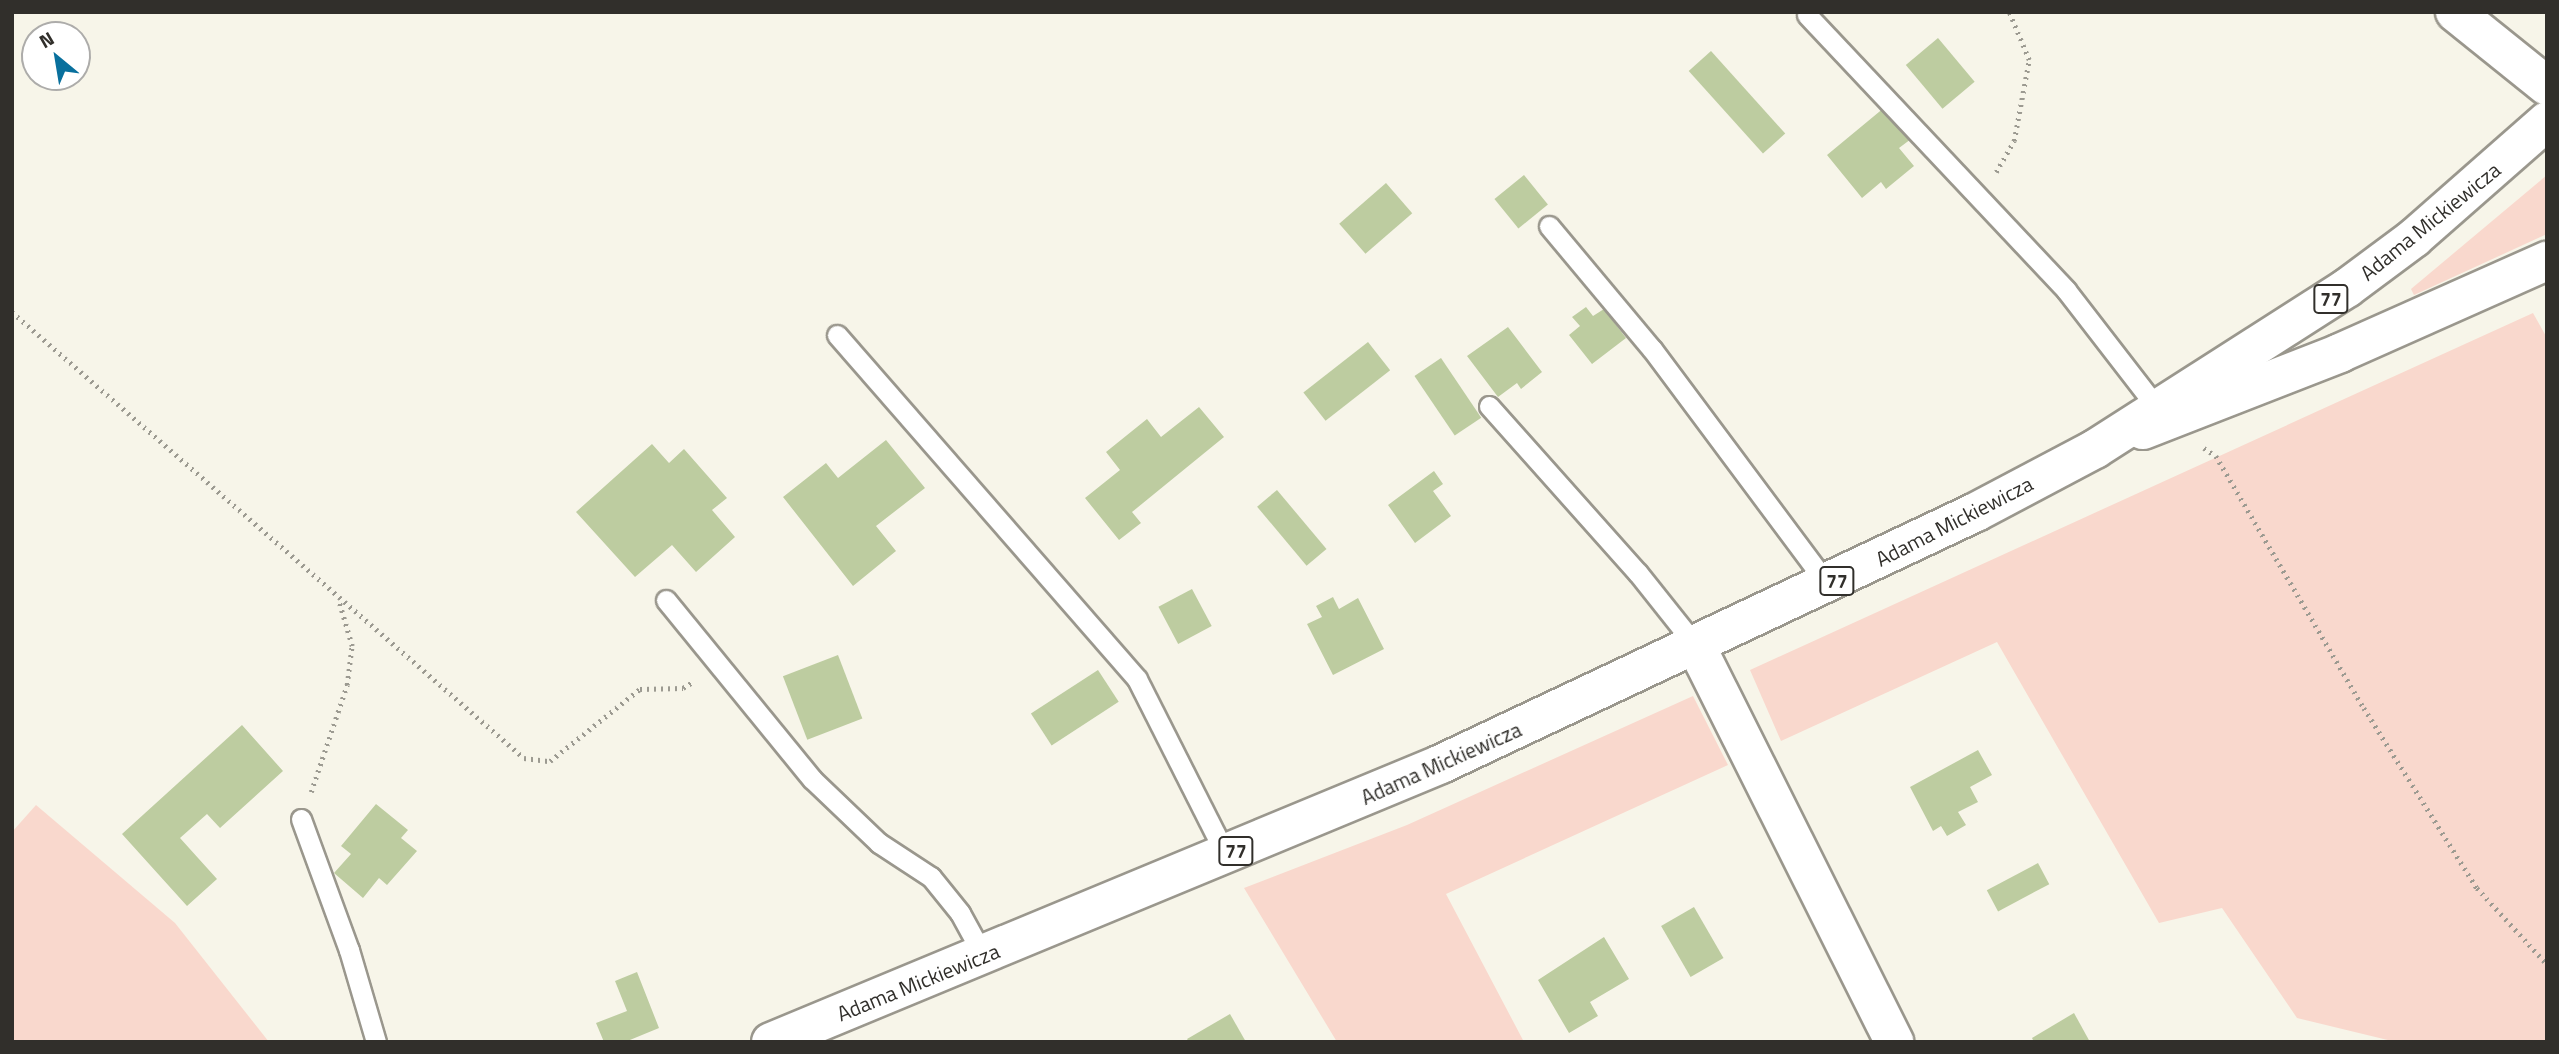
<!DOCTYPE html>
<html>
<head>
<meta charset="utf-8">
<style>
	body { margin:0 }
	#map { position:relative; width:2559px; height:1054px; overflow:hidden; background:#f7f5e9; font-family:"Titillium Web",sans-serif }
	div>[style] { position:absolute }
	.green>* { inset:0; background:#f9d8cd }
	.building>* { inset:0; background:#bdcca0; transform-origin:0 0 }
	.path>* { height:4.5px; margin-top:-2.25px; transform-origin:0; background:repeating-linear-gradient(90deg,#9c9a91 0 2px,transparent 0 7px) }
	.roads { filter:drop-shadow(2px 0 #9a978d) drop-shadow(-2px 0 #9a978d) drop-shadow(0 2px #9a978d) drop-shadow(0 -2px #9a978d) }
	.lane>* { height:19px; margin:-9.5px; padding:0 9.5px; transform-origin:9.5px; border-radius:9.5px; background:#fff }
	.street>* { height:38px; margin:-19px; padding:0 19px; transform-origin:19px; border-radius:19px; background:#fff }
	.secondary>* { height:38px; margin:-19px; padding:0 19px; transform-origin:19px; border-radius:19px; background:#fff }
	.primary>* { height:38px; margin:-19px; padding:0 19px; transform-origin:19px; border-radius:19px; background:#fff }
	span { translate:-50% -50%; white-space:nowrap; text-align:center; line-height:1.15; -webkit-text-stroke:7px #fff; paint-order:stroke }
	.shield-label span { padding:2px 5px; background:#fff; border:2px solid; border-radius:5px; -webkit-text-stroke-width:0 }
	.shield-label { font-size:19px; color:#312f2b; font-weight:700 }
	.street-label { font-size:21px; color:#312f2b }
	.frame { position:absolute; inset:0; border:14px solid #312f2b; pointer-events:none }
	.north { position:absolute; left:21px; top:21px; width:70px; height:70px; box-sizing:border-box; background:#fff; border:2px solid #adacaa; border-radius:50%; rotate:330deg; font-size:19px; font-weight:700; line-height:28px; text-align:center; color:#312f2b }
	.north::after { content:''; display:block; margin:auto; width:24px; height:32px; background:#09709d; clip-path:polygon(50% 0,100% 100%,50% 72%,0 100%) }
</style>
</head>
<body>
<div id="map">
	<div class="green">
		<div style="clip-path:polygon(2547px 175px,2547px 234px,2414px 295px,2411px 289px)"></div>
		<div style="clip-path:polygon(2533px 313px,2547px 338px,2547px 1042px,2396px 1042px,2297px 1018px,2222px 908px,2159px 923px,1997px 642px,1781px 741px,1750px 670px)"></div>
		<div style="clip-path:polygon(1693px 696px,1728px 765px,1446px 894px,1524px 1042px,1337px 1042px,1244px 888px,1407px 825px)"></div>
		<div style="clip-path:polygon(36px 805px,175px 923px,269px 1042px,12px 1042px,12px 832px)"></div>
	</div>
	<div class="building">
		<div style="left:1938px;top:38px;width:57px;height:42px;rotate:50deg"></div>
		<div style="left:1711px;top:51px;width:111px;height:30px;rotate:48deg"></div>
		<div style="clip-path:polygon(1885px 107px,1911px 139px,1899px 148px,1914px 166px,1886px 189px,1881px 182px,1862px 198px,1827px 155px)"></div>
		<div style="left:1524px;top:175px;width:38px;height:38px;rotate:51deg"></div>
		<div style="left:1386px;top:183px;width:40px;height:62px;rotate:49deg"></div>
		<div style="clip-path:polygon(1586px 307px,1593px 316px,1604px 309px,1626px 338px,1592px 364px,1569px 335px,1580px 326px,1572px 317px)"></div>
		<div style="clip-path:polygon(1508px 327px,1542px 372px,1521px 389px,1517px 383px,1498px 397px,1467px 356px)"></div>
		<div style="left:1368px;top:342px;width:36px;height:82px;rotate:52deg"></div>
		<div style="left:1441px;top:358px;width:72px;height:32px;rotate:56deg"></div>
		<div style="clip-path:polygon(1199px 407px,1224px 437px,1132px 512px,1141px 523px,1119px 540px,1085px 498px,1120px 470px,1106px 452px,1147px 419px,1161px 437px)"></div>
		<div style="clip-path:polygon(886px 440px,925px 488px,876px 526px,896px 551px,853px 586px,783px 497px,826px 463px,838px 478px)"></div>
		<div style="clip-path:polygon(652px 444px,669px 463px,684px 449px,727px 498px,712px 510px,735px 537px,696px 572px,672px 545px,635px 577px,576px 512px)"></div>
		<div style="clip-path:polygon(1434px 471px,1443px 484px,1433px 491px,1451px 516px,1415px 543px,1388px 505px)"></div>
		<div style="left:1277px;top:490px;width:77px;height:26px;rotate:50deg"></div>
		<div style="left:1192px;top:589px;width:42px;height:38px;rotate:62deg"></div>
		<div style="clip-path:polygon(1333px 597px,1339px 609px,1358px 598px,1384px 649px,1333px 675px,1307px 624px,1322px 617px,1316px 606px)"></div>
		<div style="left:838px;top:655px;width:68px;height:59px;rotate:69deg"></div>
		<div style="left:1098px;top:670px;width:38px;height:80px;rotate:57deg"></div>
		<div style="clip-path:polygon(242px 725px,283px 771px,220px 828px,207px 814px,180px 838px,217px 879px,187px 906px,122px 834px)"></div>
		<div style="clip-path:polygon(1978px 750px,1992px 775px,1970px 787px,1978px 802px,1958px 812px,1966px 825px,1947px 836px,1941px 826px,1933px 831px,1910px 787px)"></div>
		<div style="clip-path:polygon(376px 804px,408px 830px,401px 838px,417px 851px,387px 885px,379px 878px,363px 898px,334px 873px,351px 854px,341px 846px)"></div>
		<div style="left:2038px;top:863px;width:24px;height:58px;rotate:62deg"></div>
		<div style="left:1694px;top:907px;width:59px;height:38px;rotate:60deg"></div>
		<div style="clip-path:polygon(1604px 937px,1629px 979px,1590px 1002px,1598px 1016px,1569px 1033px,1538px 980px)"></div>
		<div style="clip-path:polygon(637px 972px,659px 1028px,625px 1042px,604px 1042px,596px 1023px,627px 1011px,615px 981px)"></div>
		<div style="clip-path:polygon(2074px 1013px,2090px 1042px,2034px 1042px,2032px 1038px)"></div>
		<div style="clip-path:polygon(1230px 1014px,1246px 1042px,1189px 1042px,1187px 1039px)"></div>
	</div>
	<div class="path">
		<div style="left:1996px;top:172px;width:36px;rotate:-60deg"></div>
		<div style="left:2014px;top:141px;width:82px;rotate:-79.5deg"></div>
		<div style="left:2029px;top:60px;width:52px;rotate:-112.6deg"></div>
		<div style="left:12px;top:312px;width:679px;rotate:41.06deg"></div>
		<div style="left:524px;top:758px;width:26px;rotate:7deg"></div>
		<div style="left:550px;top:761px;width:115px;rotate:-38.7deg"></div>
		<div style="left:640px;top:689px;width:43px;rotate:-1.3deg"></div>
		<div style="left:683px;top:688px;width:13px;rotate:-32deg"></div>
		<div style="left:2204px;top:448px;width:14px;rotate:34deg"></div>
		<div style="left:2216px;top:456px;width:292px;rotate:59.6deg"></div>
		<div style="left:2364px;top:708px;width:213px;rotate:57.9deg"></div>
		<div style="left:2477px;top:888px;width:103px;rotate:47.4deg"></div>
		<div style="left:311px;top:792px;width:113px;rotate:-71.4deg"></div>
		<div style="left:347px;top:685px;width:39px;rotate:-83deg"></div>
		<div style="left:352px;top:646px;width:46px;rotate:-106.5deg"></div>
	</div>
	<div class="roads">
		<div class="lane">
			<div style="left:1807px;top:15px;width:378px;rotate:46.7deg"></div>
			<div style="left:2066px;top:290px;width:157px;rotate:52.3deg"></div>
			<div style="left:1549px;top:226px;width:160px;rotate:50.1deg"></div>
			<div style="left:1652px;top:349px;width:294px;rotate:53.3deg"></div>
			<div style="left:837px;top:335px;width:456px;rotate:48.9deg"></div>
			<div style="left:1137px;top:679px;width:197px;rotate:63.2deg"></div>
			<div style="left:1489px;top:406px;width:224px;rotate:48.3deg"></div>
			<div style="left:1638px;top:573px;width:93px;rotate:51.5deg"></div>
			<div style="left:666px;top:600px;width:231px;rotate:50.8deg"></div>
			<div style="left:812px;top:779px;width:93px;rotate:43.7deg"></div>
			<div style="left:879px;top:843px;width:62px;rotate:33.2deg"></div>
			<div style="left:931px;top:877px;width:46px;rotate:51.1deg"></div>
			<div style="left:960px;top:913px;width:48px;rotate:61.3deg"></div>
			<div style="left:301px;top:819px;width:140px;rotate:69.9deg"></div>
			<div style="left:349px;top:950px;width:96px;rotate:73.6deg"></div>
		</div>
		<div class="street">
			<div style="left:2455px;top:12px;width:118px;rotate:38.8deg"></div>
			<div style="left:1696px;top:646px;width:443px;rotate:63.4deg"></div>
		</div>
		<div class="secondary">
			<div style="left:2143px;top:430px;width:212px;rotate:-21.3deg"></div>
			<div style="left:2340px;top:353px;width:227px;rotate:-24deg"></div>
		</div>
		<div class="primary">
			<div style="left:771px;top:1042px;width:725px;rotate:-22.53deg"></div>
			<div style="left:1441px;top:764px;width:591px;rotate:-25.22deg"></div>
			<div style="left:1976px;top:512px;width:135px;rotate:-27.9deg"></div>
			<div style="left:2095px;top:449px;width:299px;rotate:-32.6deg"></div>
			<div style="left:2347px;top:288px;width:84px;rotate:-36.7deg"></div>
			<div style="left:2414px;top:238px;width:177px;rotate:-41.3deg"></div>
		</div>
	</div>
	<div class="shield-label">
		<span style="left:2331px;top:299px">77</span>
		<span style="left:1837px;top:581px">77</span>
		<span style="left:1236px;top:851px">77</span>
	</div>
	<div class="street-label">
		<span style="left:2430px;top:221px;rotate:-39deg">Adama Mickiewicza</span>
		<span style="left:1954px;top:521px;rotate:-27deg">Adama Mickiewicza</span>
		<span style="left:1441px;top:763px;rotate:-24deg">Adama Mickiewicza</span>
		<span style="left:918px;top:982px;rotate:-22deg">Adama Mickiewicza</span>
	</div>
	<div class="frame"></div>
	<div class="north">N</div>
</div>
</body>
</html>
